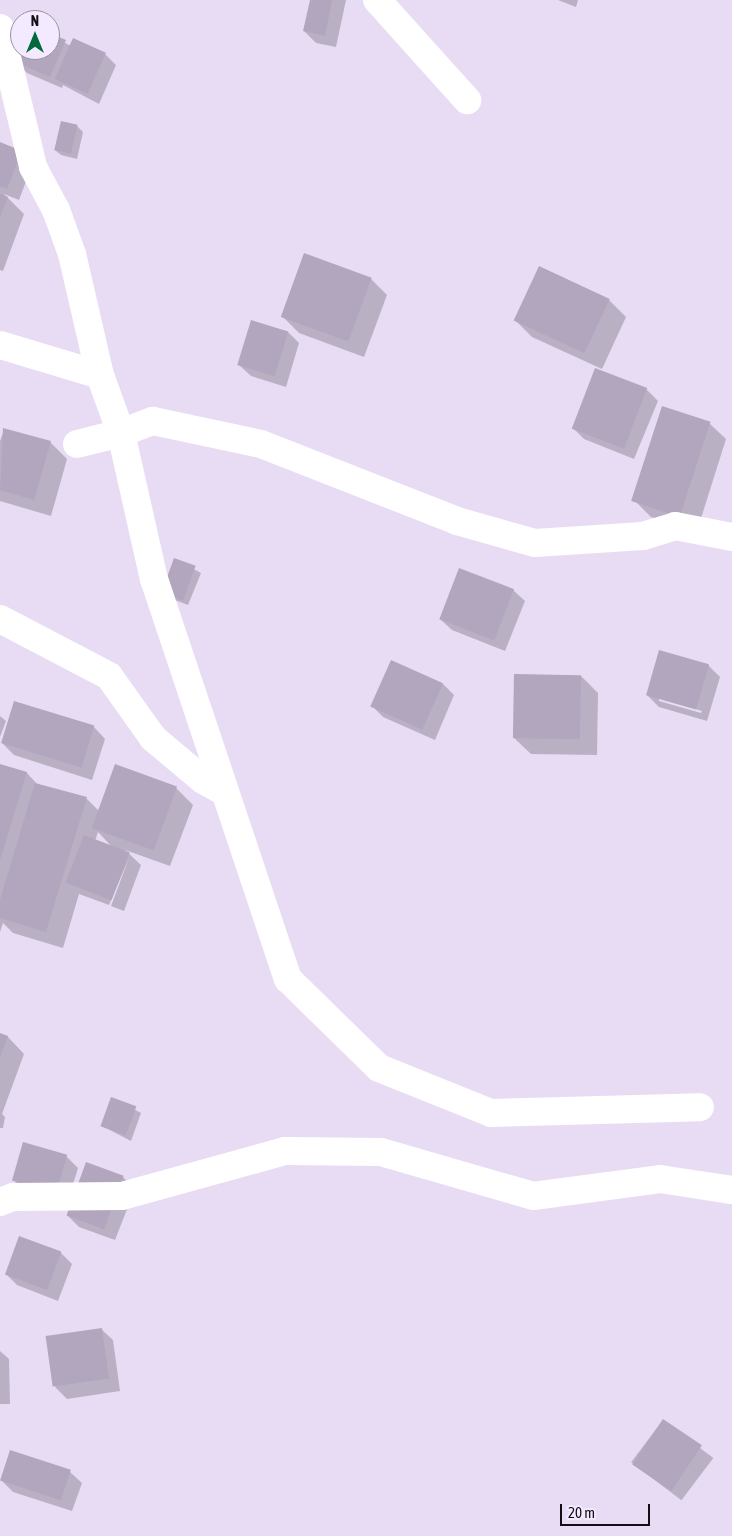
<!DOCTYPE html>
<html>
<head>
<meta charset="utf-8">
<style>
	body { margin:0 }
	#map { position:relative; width:732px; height:1536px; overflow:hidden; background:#e8dcf5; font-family:"Asap Condensed",sans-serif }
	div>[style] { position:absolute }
	.shadow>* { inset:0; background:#0003; transform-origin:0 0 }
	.building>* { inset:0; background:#b2a6bf; transform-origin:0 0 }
	.minor>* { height:28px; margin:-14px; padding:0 14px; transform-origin:14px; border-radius:14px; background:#fff }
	span { translate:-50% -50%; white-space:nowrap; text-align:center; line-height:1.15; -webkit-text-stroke:4px #f4eaff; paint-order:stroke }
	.north { position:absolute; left:10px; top:10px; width:50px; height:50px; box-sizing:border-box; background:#f4eaff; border:1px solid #9a92a2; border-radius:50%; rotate:0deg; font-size:14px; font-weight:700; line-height:20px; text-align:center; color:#120e16 }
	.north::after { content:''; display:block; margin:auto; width:18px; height:22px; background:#02693f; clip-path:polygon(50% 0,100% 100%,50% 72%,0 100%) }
	.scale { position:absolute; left:560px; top:1504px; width:90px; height:22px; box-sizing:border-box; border:2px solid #120e16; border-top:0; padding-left:6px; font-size:15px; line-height:18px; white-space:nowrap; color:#120e16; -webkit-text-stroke:4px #f4eaff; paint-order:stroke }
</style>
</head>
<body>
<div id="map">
	<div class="shadow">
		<div style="clip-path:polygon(311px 0,346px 0,336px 47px,316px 43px,304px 31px)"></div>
		<div style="clip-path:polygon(558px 0,578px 0,576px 7px)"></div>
		<div style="clip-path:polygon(50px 35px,71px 46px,105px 54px,116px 65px,99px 104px,63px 85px,62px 88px,27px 73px,15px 61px,20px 50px,50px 50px)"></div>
		<div style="clip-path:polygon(77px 126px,83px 132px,77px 159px,61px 155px,55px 150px)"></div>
		<div style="clip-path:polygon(0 143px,33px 163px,19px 200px,4px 194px,24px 214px,3px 271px,0 270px)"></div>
		<div style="clip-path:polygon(371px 279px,387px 295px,364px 357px,299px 333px,282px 316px)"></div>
		<div style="clip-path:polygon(609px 300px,626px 317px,602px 369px,532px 337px,515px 320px)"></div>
		<div style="clip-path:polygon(288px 332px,299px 343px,286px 387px,251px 376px,239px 365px)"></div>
		<div style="clip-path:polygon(646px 389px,658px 401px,634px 459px,584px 439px,573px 428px)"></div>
		<div style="clip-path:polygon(709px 423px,726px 439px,697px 531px,651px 517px,634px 500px)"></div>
		<div style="clip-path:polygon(4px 430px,50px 442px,67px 459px,51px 516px,0 501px,0 441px)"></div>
		<div style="clip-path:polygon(175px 559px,201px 573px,188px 605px,167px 597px)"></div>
		<div style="clip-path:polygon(513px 590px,525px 601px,505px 651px,452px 630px,440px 619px)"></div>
		<div style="clip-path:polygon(evenodd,708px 665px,720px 677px,707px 721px,659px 707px,647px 695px,708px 665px,659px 698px,702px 711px,701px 713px,659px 701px,659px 698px)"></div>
		<div style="clip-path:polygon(581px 676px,598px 693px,597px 755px,531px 754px,514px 738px)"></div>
		<div style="clip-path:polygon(443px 684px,454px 695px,435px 740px,383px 717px,372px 706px)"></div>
		<div style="clip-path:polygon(0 716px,6px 721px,0 737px)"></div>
		<div style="clip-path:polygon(94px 727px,105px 739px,92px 780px,14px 755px,2px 743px)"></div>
		<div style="clip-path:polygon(evenodd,0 765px,27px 773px,38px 785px,86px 798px,99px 811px,176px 788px,193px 805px,170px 866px,125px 850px,141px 865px,124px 911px,111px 906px,129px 858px,109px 905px,79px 894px,63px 948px,13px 933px,3px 923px,0 932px,0 765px,98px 832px,113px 848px,95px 841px,98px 832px)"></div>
		<div style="clip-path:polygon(0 1034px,8px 1037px,24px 1054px,2px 1114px,5px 1117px,3px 1128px,0 1128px)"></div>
		<div style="clip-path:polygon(112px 1098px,141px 1113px,131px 1141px,102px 1126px)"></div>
		<div style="clip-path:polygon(24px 1144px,67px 1157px,78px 1168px,67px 1204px,24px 1191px,13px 1179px)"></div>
		<div style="clip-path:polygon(123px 1177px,135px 1189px,115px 1240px,79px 1227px,67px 1215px)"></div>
		<div style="clip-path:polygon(60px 1252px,72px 1264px,58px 1301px,17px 1285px,6px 1274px)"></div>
		<div style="clip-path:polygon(101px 1329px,113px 1340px,120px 1391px,67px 1399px,55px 1387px)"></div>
		<div style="clip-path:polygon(0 1351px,9px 1359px,10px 1404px,0 1404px)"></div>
		<div style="left:663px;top:1420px;width:63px;height:53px;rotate:37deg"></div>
		<div style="clip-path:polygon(70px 1472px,82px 1483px,72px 1511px,13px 1492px,1px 1480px)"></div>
	</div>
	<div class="building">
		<div style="clip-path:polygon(310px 0,332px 0,325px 36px,303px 31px)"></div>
		<div style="clip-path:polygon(50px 33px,66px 40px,50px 77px,14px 61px,19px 50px,50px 50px)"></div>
		<div style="left:73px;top:38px;width:36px;height:45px;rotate:24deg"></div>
		<div style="left:61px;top:121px;width:17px;height:30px;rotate:13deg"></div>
		<div style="clip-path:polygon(0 142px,22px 151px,7px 189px,0 186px)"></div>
		<div style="clip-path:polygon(0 194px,8px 197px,0 217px)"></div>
		<div style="left:304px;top:253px;width:72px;height:68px;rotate:20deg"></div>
		<div style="left:539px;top:266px;width:78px;height:60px;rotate:25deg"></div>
		<div style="left:251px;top:320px;width:39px;height:47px;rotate:17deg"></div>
		<div style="left:595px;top:368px;width:56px;height:65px;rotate:21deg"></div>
		<div style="left:662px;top:406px;width:51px;height:100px;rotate:18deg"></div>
		<div style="clip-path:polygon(3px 428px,51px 441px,34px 500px,0 490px)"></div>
		<div style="left:174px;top:558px;width:23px;height:37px;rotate:20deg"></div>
		<div style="left:459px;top:568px;width:59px;height:55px;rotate:21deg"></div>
		<div style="left:659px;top:650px;width:52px;height:47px;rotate:16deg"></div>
		<div style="left:391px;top:660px;width:57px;height:51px;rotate:24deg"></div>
		<div style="left:514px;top:674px;width:67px;height:64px;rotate:1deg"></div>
		<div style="left:14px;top:701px;width:84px;height:44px;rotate:17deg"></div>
		<div style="clip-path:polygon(0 764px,27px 772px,0 860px)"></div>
		<div style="left:115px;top:764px;width:66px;height:68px;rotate:20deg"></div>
		<div style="clip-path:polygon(35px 783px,87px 797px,46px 932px,0 918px,0 900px)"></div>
		<div style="left:84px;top:835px;width:49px;height:51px;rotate:21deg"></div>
		<div style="clip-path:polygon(0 1033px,8px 1036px,0 1057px)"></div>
		<div style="left:111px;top:1097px;width:27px;height:31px;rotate:20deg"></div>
		<div style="left:23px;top:1142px;width:46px;height:40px;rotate:16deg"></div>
		<div style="left:86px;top:1162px;width:40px;height:57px;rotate:20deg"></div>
		<div style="left:19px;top:1236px;width:45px;height:41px;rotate:20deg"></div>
		<div style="left:102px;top:1328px;width:51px;height:57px;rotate:82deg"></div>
		<div style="left:663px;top:1419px;width:47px;height:55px;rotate:34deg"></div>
		<div style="left:10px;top:1450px;width:64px;height:32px;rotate:18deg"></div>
	</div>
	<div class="minor">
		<div style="left:377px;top:0;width:135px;rotate:48deg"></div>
		<div style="left:0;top:28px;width:143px;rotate:76.6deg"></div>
		<div style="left:33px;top:167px;width:49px;rotate:61.9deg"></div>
		<div style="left:56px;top:210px;width:47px;rotate:70deg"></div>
		<div style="left:72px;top:254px;width:124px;rotate:77deg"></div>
		<div style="left:100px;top:375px;width:62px;rotate:70.1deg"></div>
		<div style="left:121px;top:433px;width:150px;rotate:77.3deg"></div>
		<div style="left:154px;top:579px;width:422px;rotate:71.5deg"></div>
		<div style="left:288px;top:979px;width:127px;rotate:44.4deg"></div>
		<div style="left:379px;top:1068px;width:121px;rotate:21.9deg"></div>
		<div style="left:491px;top:1113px;width:209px;rotate:-1.6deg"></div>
		<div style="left:0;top:345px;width:104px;rotate:16.7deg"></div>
		<div style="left:77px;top:444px;width:45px;rotate:-14deg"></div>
		<div style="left:121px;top:433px;width:34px;rotate:-21deg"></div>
		<div style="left:153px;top:421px;width:110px;rotate:12deg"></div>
		<div style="left:261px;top:444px;width:211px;rotate:21.4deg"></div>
		<div style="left:457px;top:521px;width:81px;rotate:15.8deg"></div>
		<div style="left:535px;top:543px;width:108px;rotate:-3.7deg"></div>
		<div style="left:643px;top:536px;width:34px;rotate:-17deg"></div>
		<div style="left:675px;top:526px;width:58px;rotate:10.9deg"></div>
		<div style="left:0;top:619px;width:123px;rotate:27.6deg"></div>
		<div style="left:109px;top:676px;width:76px;rotate:54.6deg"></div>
		<div style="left:153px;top:738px;width:65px;rotate:40deg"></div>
		<div style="left:203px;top:780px;width:25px;rotate:29deg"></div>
		<div style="left:0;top:1202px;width:14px;rotate:-21deg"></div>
		<div style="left:13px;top:1197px;width:109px;rotate:-0.5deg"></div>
		<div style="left:122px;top:1196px;width:169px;rotate:-15.4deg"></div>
		<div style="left:285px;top:1151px;width:96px;rotate:0.6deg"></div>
		<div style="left:381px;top:1152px;width:158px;rotate:16.1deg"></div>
		<div style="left:533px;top:1196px;width:128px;rotate:-7.6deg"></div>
		<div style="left:660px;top:1179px;width:73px;rotate:8.7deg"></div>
	</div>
	<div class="north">N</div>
	<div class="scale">20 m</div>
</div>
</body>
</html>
